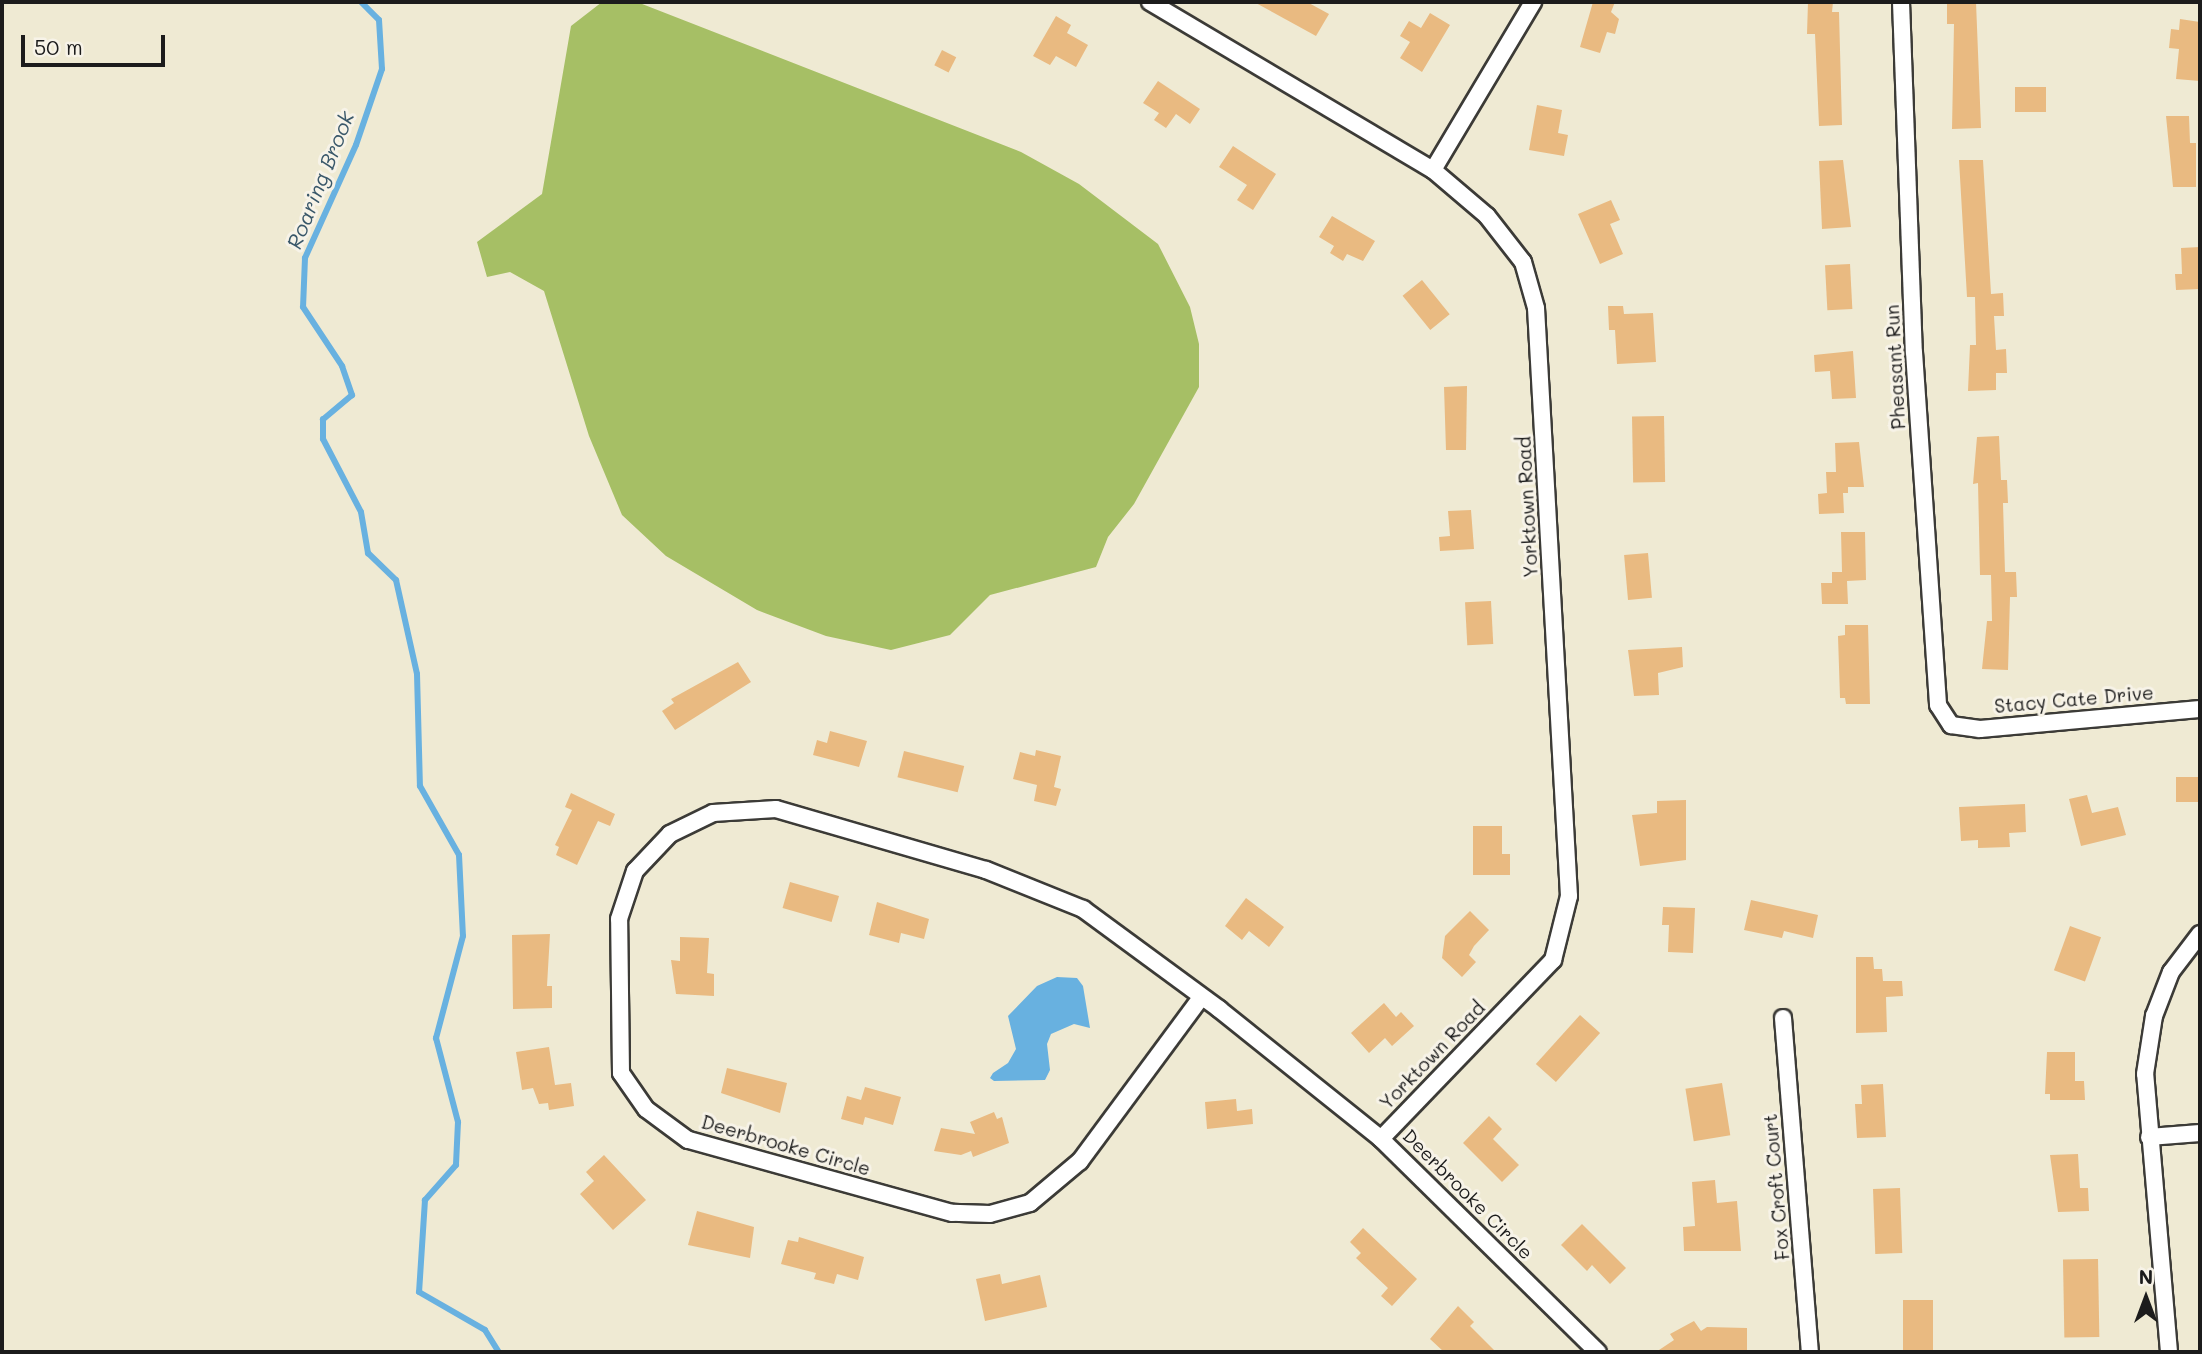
<!DOCTYPE html>
<html>
<head>
<meta charset="utf-8">
<style>
	body { margin:0 }
	#map { position:relative; width:2202px; height:1354px; overflow:hidden; background:#efead3; font-family:Mali,sans-serif }
	div>[style] { position:absolute }
	.green>* { inset:0; background:#a6bf65 }
	.water>* { inset:0; background:#68b1e0 }
	.stream>* { height:6px; margin:-3px; padding:0 3px; transform-origin:3px; border-radius:3px; background:#68b1e0 }
	.building>* { inset:0; background:#e9ba81; transform-origin:0 0 }
	.roads { filter:drop-shadow(2px 0 #3c3b37) drop-shadow(-2px 0 #3c3b37) drop-shadow(0 2px #3c3b37) drop-shadow(0 -2px #3c3b37) }
	.minor>* { height:16px; margin:-8px; padding:0 8px; transform-origin:8px; border-radius:8px; background:#fff }
	span { translate:-50% -50%; white-space:nowrap; text-align:center; line-height:1.15; -webkit-text-stroke:6px #f7f3e8; paint-order:stroke }
	.street-label { font-size:19px; color:#1c1c1c }
	.water-label { font-size:21px; color:#3a586a; font-style:italic }
	.frame { position:absolute; inset:0; border:4px solid #1c1c1c; pointer-events:none }
	.north { position:absolute; left:2111px; top:1263px; width:70px; height:70px; -webkit-text-stroke:5px #f7f3e8; paint-order:stroke; rotate:0deg; font-size:19px; font-weight:700; line-height:28px; text-align:center; color:#1c1c1c }
	.north::after { content:''; display:block; margin:auto; width:24px; height:32px; background:#1c1c1c; clip-path:polygon(50% 0,100% 100%,50% 72%,0 100%) }
	.scale { position:absolute; left:21px; top:35px; width:144px; height:32px; box-sizing:border-box; border:4px solid #1c1c1c; border-top:0; padding-left:9px; font-size:21px; line-height:24px; white-space:nowrap; color:#1c1c1c; -webkit-text-stroke:5px #f7f3e8; paint-order:stroke }
</style>
</head>
<body>
<div id="map">
	<div class="green">
		<div style="clip-path:polygon(602px 2px,637px 2px,1021px 152px,1079px 184px,1158px 244px,1190px 307px,1199px 344px,1199px 387px,1134px 504px,1108px 537px,1096px 567px,990px 595px,950px 635px,891px 650px,826px 636px,757px 610px,666px 556px,622px 515px,589px 436px,544px 291px,510px 272px,487px 277px,477px 242px,542px 194px,571px 26px)"></div>
	</div>
	<div class="water">
		<div style="clip-path:polygon(1057px 977px,1077px 978px,1083px 986px,1090px 1028px,1074px 1024px,1051px 1034px,1047px 1044px,1050px 1070px,1045px 1080px,994px 1081px,990px 1078px,993px 1073px,1008px 1063px,1016px 1049px,1008px 1016px,1037px 986px)"></div>
	</div>
	<div class="stream">
		<div style="left:361px;top:2px;width:25px;rotate:45deg"></div>
		<div style="left:379px;top:20px;width:49px;rotate:86.5deg"></div>
		<div style="left:382px;top:69px;width:80px;rotate:108.9deg"></div>
		<div style="left:356px;top:145px;width:124px;rotate:114.3deg"></div>
		<div style="left:305px;top:258px;width:49px;rotate:92.3deg"></div>
		<div style="left:303px;top:307px;width:71px;rotate:56.5deg"></div>
		<div style="left:342px;top:366px;width:31px;rotate:71deg"></div>
		<div style="left:352px;top:395px;width:38px;rotate:140deg"></div>
		<div style="left:323px;top:419px;width:20px;rotate:90deg"></div>
		<div style="left:323px;top:439px;width:82px;rotate:62.5deg"></div>
		<div style="left:361px;top:512px;width:42px;rotate:80.3deg"></div>
		<div style="left:368px;top:553px;width:39px;rotate:44deg"></div>
		<div style="left:396px;top:580px;width:96px;rotate:77.4deg"></div>
		<div style="left:417px;top:674px;width:112px;rotate:88.5deg"></div>
		<div style="left:420px;top:786px;width:79px;rotate:60.5deg"></div>
		<div style="left:459px;top:855px;width:81px;rotate:87.2deg"></div>
		<div style="left:463px;top:936px;width:106px;rotate:104.8deg"></div>
		<div style="left:436px;top:1038px;width:87px;rotate:75.3deg"></div>
		<div style="left:458px;top:1122px;width:43px;rotate:92.7deg"></div>
		<div style="left:456px;top:1165px;width:47px;rotate:131.5deg"></div>
		<div style="left:425px;top:1200px;width:92px;rotate:93.7deg"></div>
		<div style="left:419px;top:1292px;width:76px;rotate:29.9deg"></div>
		<div style="left:485px;top:1330px;width:26px;rotate:58deg"></div>
	</div>
	<div class="building">
		<div style="clip-path:polygon(1254px 2px,1307px 2px,1329px 14px,1316px 36px)"></div>
		<div style="clip-path:polygon(1593px 2px,1615px 2px,1611px 12px,1619px 19px,1615px 34px,1607px 32px,1600px 53px,1580px 47px)"></div>
		<div style="clip-path:polygon(1808px 2px,1833px 2px,1832px 12px,1839px 12px,1842px 125px,1819px 126px,1815px 34px,1807px 34px)"></div>
		<div style="clip-path:polygon(1976px 2px,1981px 128px,1952px 129px,1954px 24px,1947px 24px,1947px 3px)"></div>
		<div style="clip-path:polygon(1430px 13px,1450px 25px,1422px 72px,1400px 58px,1410px 42px,1400px 36px,1409px 21px,1421px 28px)"></div>
		<div style="clip-path:polygon(1056px 16px,1071px 25px,1067px 33px,1088px 45px,1076px 67px,1056px 56px,1050px 65px,1033px 56px)"></div>
		<div style="clip-path:polygon(2180px 19px,2200px 22px,2200px 81px,2176px 79px,2179px 49px,2169px 48px,2171px 29px,2179px 30px)"></div>
		<div style="left:942px;top:50px;width:16px;height:17px;rotate:27deg"></div>
		<div style="clip-path:polygon(1158px 81px,1200px 109px,1190px 124px,1176px 114px,1166px 128px,1154px 120px,1159px 113px,1143px 103px)"></div>
		<div style="left:2015px;top:87px;width:31px;height:25px"></div>
		<div style="clip-path:polygon(1537px 105px,1562px 110px,1558px 133px,1568px 135px,1564px 156px,1529px 150px)"></div>
		<div style="clip-path:polygon(2166px 116px,2189px 116px,2190px 143px,2196px 143px,2196px 187px,2173px 187px)"></div>
		<div style="clip-path:polygon(1233px 146px,1276px 174px,1253px 210px,1237px 200px,1247px 185px,1219px 167px)"></div>
		<div style="clip-path:polygon(1843px 160px,1851px 227px,1822px 229px,1819px 161px)"></div>
		<div style="clip-path:polygon(1959px 160px,1983px 160px,1991px 294px,2003px 293px,2004px 316px,1994px 316px,1996px 350px,2006px 349px,2007px 373px,1996px 373px,1996px 390px,1968px 391px,1970px 345px,1976px 345px,1975px 297px,1967px 297px)"></div>
		<div style="clip-path:polygon(1611px 200px,1620px 220px,1610px 224px,1623px 254px,1600px 264px,1578px 214px)"></div>
		<div style="clip-path:polygon(1332px 216px,1375px 241px,1363px 261px,1347px 254px,1343px 261px,1330px 253px,1334px 246px,1319px 237px)"></div>
		<div style="clip-path:polygon(2200px 247px,2200px 289px,2176px 290px,2175px 274px,2182px 274px,2181px 248px)"></div>
		<div style="left:1850px;top:264px;width:45px;height:25px;rotate:87deg"></div>
		<div style="left:1422px;top:280px;width:44px;height:25px;rotate:51deg"></div>
		<div style="clip-path:polygon(1608px 306px,1623px 306px,1624px 314px,1653px 313px,1656px 362px,1617px 364px,1615px 330px,1609px 330px)"></div>
		<div style="clip-path:polygon(1853px 351px,1856px 398px,1832px 399px,1830px 371px,1815px 372px,1814px 355px)"></div>
		<div style="clip-path:polygon(1467px 386px,1466px 450px,1446px 450px,1444px 387px)"></div>
		<div style="left:1664px;top:416px;width:66px;height:32px;rotate:89deg"></div>
		<div style="clip-path:polygon(1999px 436px,2001px 480px,2007px 480px,2008px 503px,2003px 503px,2005px 572px,2016px 572px,2017px 597px,2010px 597px,2008px 670px,1982px 669px,1987px 621px,1992px 621px,1991px 575px,1980px 575px,1978px 483px,1973px 484px,1977px 437px)"></div>
		<div style="clip-path:polygon(1859px 442px,1864px 487px,1848px 487px,1848px 493px,1843px 493px,1844px 513px,1819px 514px,1818px 494px,1827px 493px,1826px 472px,1836px 472px,1835px 443px)"></div>
		<div style="clip-path:polygon(1471px 510px,1474px 549px,1440px 551px,1439px 537px,1450px 536px,1448px 511px)"></div>
		<div style="clip-path:polygon(1841px 532px,1865px 532px,1866px 580px,1847px 581px,1848px 604px,1822px 604px,1821px 583px,1832px 583px,1832px 572px,1842px 572px)"></div>
		<div style="left:1648px;top:553px;width:45px;height:24px;rotate:85deg"></div>
		<div style="left:1491px;top:601px;width:43px;height:26px;rotate:87deg"></div>
		<div style="clip-path:polygon(1845px 625px,1868px 625px,1870px 704px,1846px 704px,1845px 698px,1840px 698px,1838px 636px,1845px 635px)"></div>
		<div style="clip-path:polygon(1682px 647px,1683px 667px,1658px 673px,1659px 695px,1634px 696px,1628px 650px)"></div>
		<div style="clip-path:polygon(738px 662px,751px 682px,675px 730px,662px 711px,674px 703px,671px 699px)"></div>
		<div style="clip-path:polygon(830px 731px,867px 741px,859px 767px,813px 755px,817px 740px,827px 743px)"></div>
		<div style="clip-path:polygon(1036px 750px,1061px 756px,1054px 787px,1061px 789px,1056px 806px,1034px 801px,1037px 785px,1013px 779px,1020px 752px,1035px 756px)"></div>
		<div style="left:904px;top:751px;width:62px;height:27px;rotate:14deg"></div>
		<div style="left:2200px;top:777px;width:25px;height:24px;rotate:90deg"></div>
		<div style="clip-path:polygon(571px 793px,615px 814px,610px 826px,598px 821px,577px 865px,556px 855px,559px 847px,555px 845px,572px 810px,565px 807px)"></div>
		<div style="clip-path:polygon(2087px 795px,2092px 813px,2118px 807px,2126px 835px,2081px 846px,2069px 799px)"></div>
		<div style="clip-path:polygon(1686px 800px,1686px 860px,1640px 866px,1632px 815px,1657px 813px,1657px 801px)"></div>
		<div style="clip-path:polygon(2025px 804px,2026px 832px,2009px 833px,2010px 847px,1978px 848px,1978px 840px,1961px 841px,1959px 807px)"></div>
		<div style="clip-path:polygon(1473px 826px,1502px 826px,1502px 854px,1510px 854px,1510px 875px,1473px 875px)"></div>
		<div style="left:790px;top:882px;width:51px;height:27px;rotate:16deg"></div>
		<div style="clip-path:polygon(1246px 898px,1284px 927px,1269px 947px,1249px 931px,1242px 940px,1225px 926px)"></div>
		<div style="clip-path:polygon(1751px 900px,1818px 915px,1813px 938px,1784px 931px,1782px 938px,1744px 930px)"></div>
		<div style="clip-path:polygon(877px 902px,929px 919px,924px 939px,901px 933px,899px 943px,869px 935px)"></div>
		<div style="clip-path:polygon(1663px 907px,1695px 908px,1693px 953px,1668px 952px,1669px 925px,1662px 925px)"></div>
		<div style="clip-path:polygon(1470px 911px,1489px 930px,1474px 946px,1469px 955px,1476px 962px,1462px 977px,1442px 958px,1445px 936px)"></div>
		<div style="left:2070px;top:926px;width:33px;height:47px;rotate:20deg"></div>
		<div style="clip-path:polygon(550px 934px,547px 986px,552px 986px,552px 1008px,513px 1009px,512px 935px)"></div>
		<div style="clip-path:polygon(680px 937px,709px 938px,707px 973px,714px 974px,714px 996px,676px 994px,671px 960px,680px 961px)"></div>
		<div style="clip-path:polygon(1856px 957px,1873px 957px,1874px 969px,1882px 969px,1883px 981px,1902px 981px,1903px 996px,1886px 997px,1887px 1032px,1856px 1033px)"></div>
		<div style="clip-path:polygon(1384px 1003px,1396px 1017px,1401px 1012px,1414px 1026px,1392px 1046px,1385px 1038px,1369px 1053px,1351px 1033px)"></div>
		<div style="left:1580px;top:1015px;width:27px;height:66px;rotate:42deg"></div>
		<div style="clip-path:polygon(549px 1047px,555px 1085px,571px 1083px,574px 1106px,549px 1110px,548px 1103px,539px 1104px,533px 1088px,522px 1090px,516px 1052px)"></div>
		<div style="clip-path:polygon(2047px 1052px,2075px 1052px,2075px 1081px,2084px 1081px,2085px 1100px,2050px 1100px,2050px 1094px,2045px 1094px)"></div>
		<div style="clip-path:polygon(727px 1068px,787px 1083px,780px 1113px,721px 1093px)"></div>
		<div style="left:1722px;top:1083px;width:53px;height:37px;rotate:81deg"></div>
		<div style="clip-path:polygon(1883px 1084px,1886px 1137px,1857px 1138px,1855px 1104px,1862px 1104px,1861px 1085px)"></div>
		<div style="clip-path:polygon(865px 1087px,901px 1097px,893px 1125px,865px 1117px,863px 1125px,841px 1119px,847px 1096px,861px 1100px)"></div>
		<div style="clip-path:polygon(1236px 1099px,1237px 1111px,1252px 1109px,1253px 1124px,1207px 1129px,1205px 1102px)"></div>
		<div style="clip-path:polygon(994px 1112px,997px 1119px,1002px 1117px,1009px 1143px,973px 1157px,971px 1151px,961px 1155px,934px 1151px,941px 1128px,975px 1134px,970px 1122px)"></div>
		<div style="clip-path:polygon(1489px 1116px,1502px 1129px,1493px 1139px,1519px 1165px,1502px 1182px,1463px 1143px)"></div>
		<div style="clip-path:polygon(2078px 1154px,2080px 1188px,2088px 1188px,2089px 1211px,2058px 1212px,2050px 1155px)"></div>
		<div style="clip-path:polygon(604px 1155px,646px 1200px,613px 1230px,580px 1194px,594px 1181px,586px 1172px)"></div>
		<div style="clip-path:polygon(1715px 1180px,1717px 1203px,1737px 1201px,1741px 1251px,1684px 1251px,1683px 1227px,1695px 1226px,1692px 1182px)"></div>
		<div style="left:1900px;top:1188px;width:65px;height:27px;rotate:88deg"></div>
		<div style="clip-path:polygon(697px 1211px,754px 1227px,750px 1258px,688px 1245px)"></div>
		<div style="clip-path:polygon(1582px 1224px,1626px 1268px,1610px 1284px,1592px 1265px,1587px 1271px,1561px 1245px)"></div>
		<div style="clip-path:polygon(1363px 1228px,1417px 1279px,1392px 1306px,1381px 1296px,1388px 1288px,1356px 1258px,1361px 1253px,1350px 1242px)"></div>
		<div style="clip-path:polygon(799px 1237px,864px 1257px,858px 1280px,837px 1274px,834px 1284px,814px 1279px,816px 1273px,781px 1264px,788px 1240px,798px 1242px)"></div>
		<div style="left:2098px;top:1259px;width:78px;height:35px;rotate:89deg"></div>
		<div style="clip-path:polygon(1000px 1274px,1002px 1284px,1040px 1275px,1047px 1307px,985px 1321px,976px 1279px)"></div>
		<div style="left:1903px;top:1300px;width:30px;height:52px"></div>
		<div style="clip-path:polygon(1458px 1306px,1474px 1322px,1470px 1326px,1496px 1352px,1444px 1352px,1430px 1339px)"></div>
		<div style="clip-path:polygon(1694px 1321px,1701px 1331px,1707px 1327px,1747px 1328px,1747px 1352px,1656px 1352px,1674px 1340px,1670px 1334px)"></div>
	</div>
	<div class="roads">
		<div class="minor">
			<div style="left:1150px;top:2px;width:329px;rotate:30.7deg"></div>
			<div style="left:1433px;top:170px;width:71px;rotate:40.4deg"></div>
			<div style="left:1487px;top:216px;width:58px;rotate:52deg"></div>
			<div style="left:1523px;top:262px;width:48px;rotate:74.2deg"></div>
			<div style="left:1536px;top:308px;width:589px;rotate:86.79deg"></div>
			<div style="left:1569px;top:896px;width:66px;rotate:104deg"></div>
			<div style="left:1553px;top:960px;width:248px;rotate:133.9deg"></div>
			<div style="left:1901px;top:2px;width:350px;rotate:87.9deg"></div>
			<div style="left:1914px;top:352px;width:354px;rotate:86.1deg"></div>
			<div style="left:1938px;top:705px;width:24px;rotate:57deg"></div>
			<div style="left:1951px;top:725px;width:29px;rotate:8deg"></div>
			<div style="left:1980px;top:729px;width:221px;rotate:-5.2deg"></div>
			<div style="left:1433px;top:170px;width:196px;rotate:-59.2deg"></div>
			<div style="left:1200px;top:999px;width:202px;rotate:126.5deg"></div>
			<div style="left:1080px;top:1161px;width:65px;rotate:140deg"></div>
			<div style="left:1030px;top:1203px;width:41px;rotate:164.6deg"></div>
			<div style="left:990px;top:1214px;width:38px;rotate:-178deg"></div>
			<div style="left:952px;top:1213px;width:274px;rotate:-164.5deg"></div>
			<div style="left:688px;top:1140px;width:52px;rotate:-143.6deg"></div>
			<div style="left:646px;top:1109px;width:44px;rotate:-124.8deg"></div>
			<div style="left:621px;top:1073px;width:154px;rotate:-90.7deg"></div>
			<div style="left:619px;top:919px;width:51px;rotate:-71.6deg"></div>
			<div style="left:635px;top:871px;width:51px;rotate:-46.6deg"></div>
			<div style="left:670px;top:834px;width:48px;rotate:-26deg"></div>
			<div style="left:713px;top:813px;width:63px;rotate:-3.6deg"></div>
			<div style="left:776px;top:809px;width:219px;rotate:16.2deg"></div>
			<div style="left:986px;top:870px;width:105px;rotate:21.9deg"></div>
			<div style="left:1083px;top:909px;width:169px;rotate:36.3deg"></div>
			<div style="left:1219px;top:1009px;width:208px;rotate:38.7deg"></div>
			<div style="left:1381px;top:1139px;width:304px;rotate:44.5deg"></div>
			<div style="left:1783px;top:1018px;width:335px;rotate:85.4deg"></div>
			<div style="left:2149px;top:1137px;width:51px;rotate:-4.5deg"></div>
			<div style="left:2169px;top:1352px;width:279px;rotate:-94.9deg"></div>
			<div style="left:2145px;top:1074px;width:59px;rotate:-81.2deg"></div>
			<div style="left:2154px;top:1016px;width:47px;rotate:-68.9deg"></div>
			<div style="left:2171px;top:972px;width:48px;rotate:-52.7deg"></div>
		</div>
	</div>
	<div class="street-label">
		<span style="left:1895px;top:367px;rotate:-93deg">Pheasant Run</span>
		<span style="left:1527px;top:507px;rotate:-93deg">Yorktown Road</span>
		<span style="left:2074px;top:699px;rotate:-5deg">Stacy Cate Drive</span>
		<span style="left:1432px;top:1055px;rotate:-46deg">Yorktown Road</span>
		<span style="left:786px;top:1145px;rotate:16deg">Deerbrooke Circle</span>
		<span style="left:1776px;top:1187px;rotate:-95deg">Fox Croft Court</span>
		<span style="left:1468px;top:1194px;rotate:45deg">Deerbrooke Circle</span>
	</div>
	<div class="water-label">
		<span style="left:320px;top:180px;rotate:-68deg">Roaring Brook</span>
	</div>
	<div class="frame"></div>
	<div class="north">N</div>
	<div class="scale">50 m</div>
</div>
</body>
</html>
